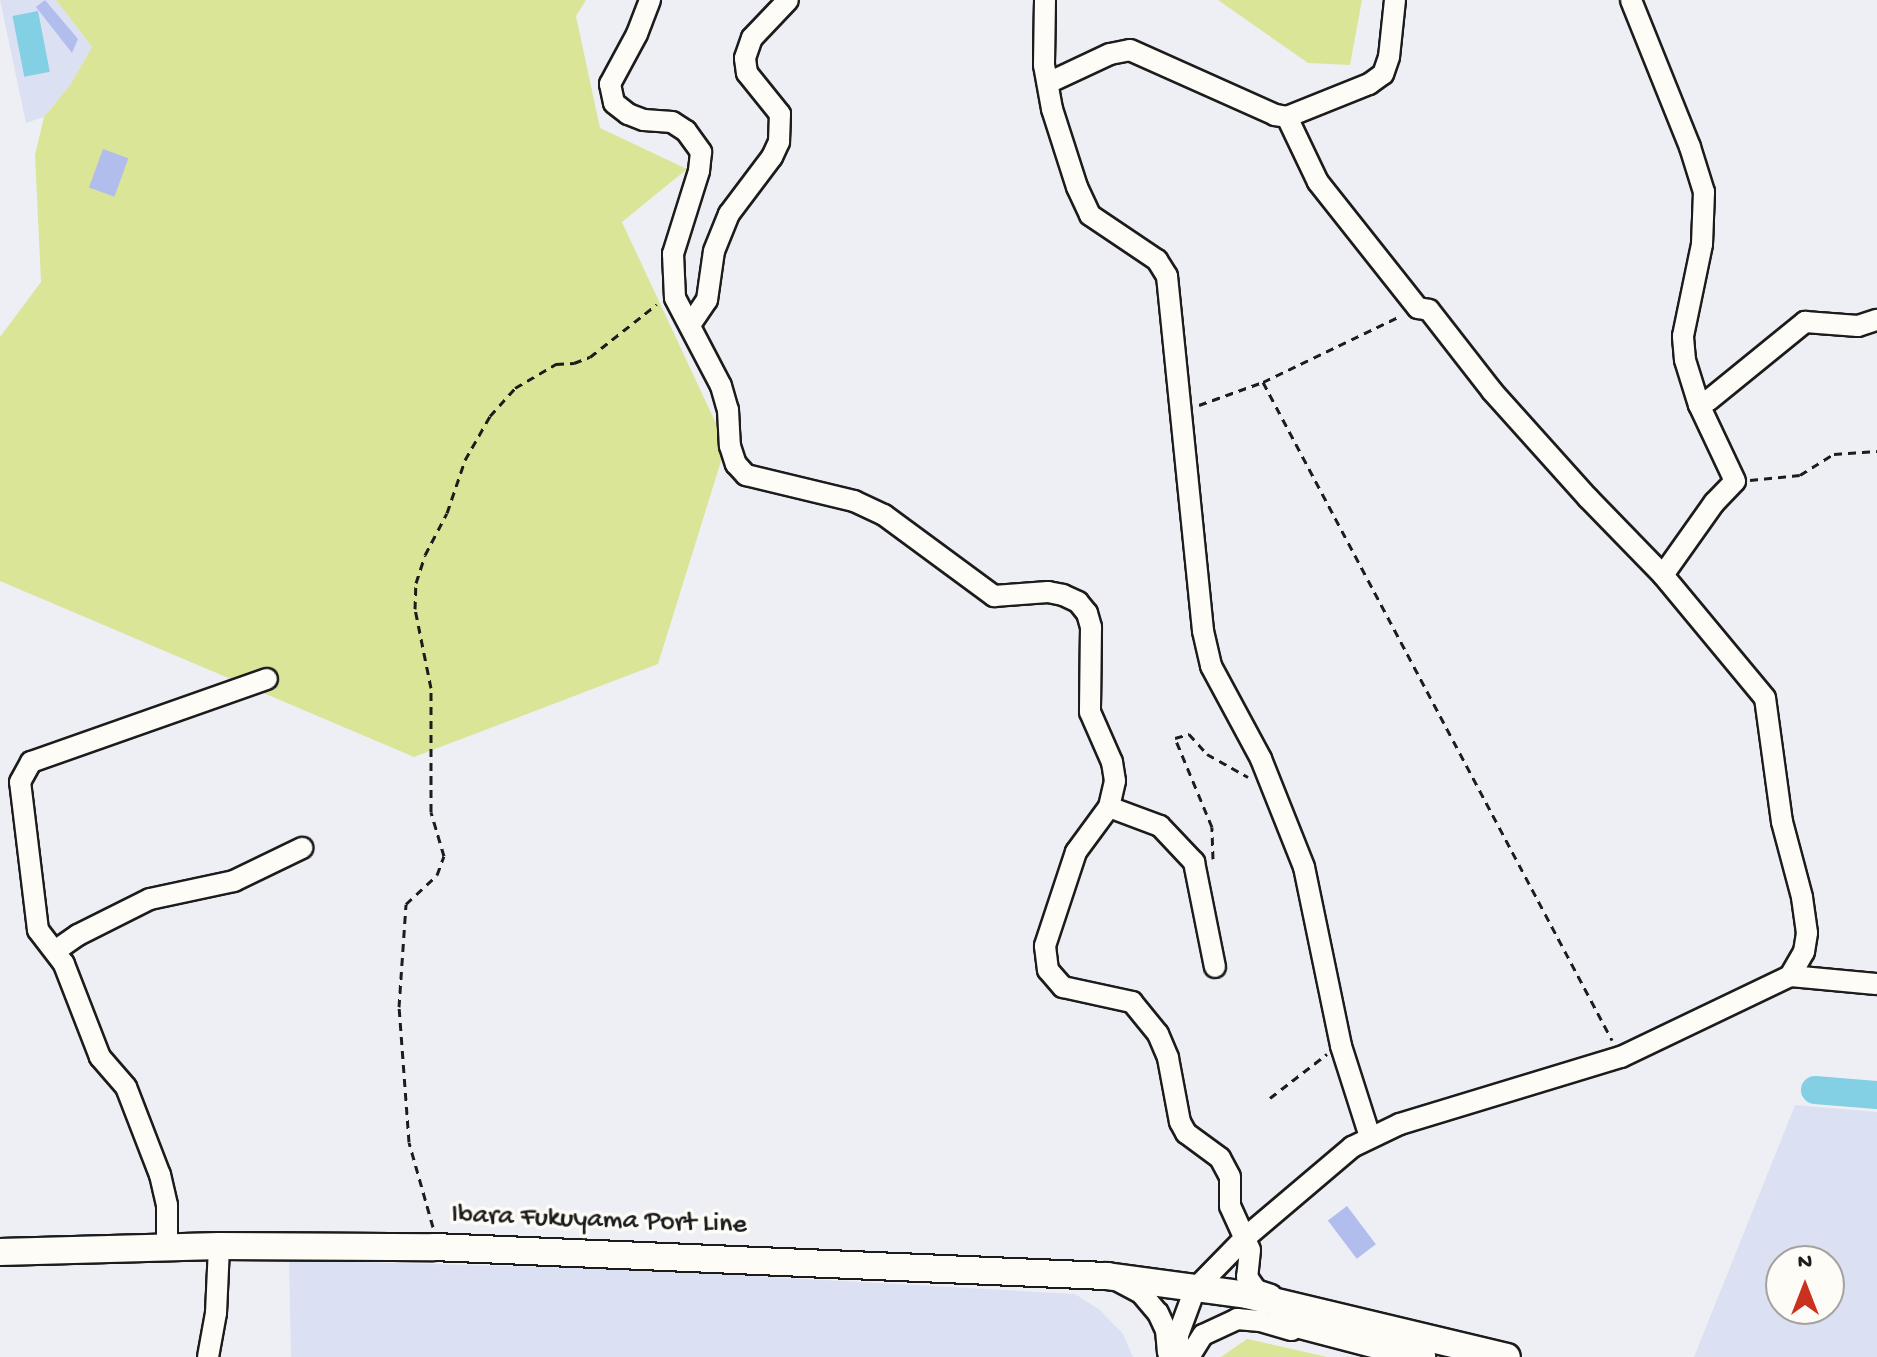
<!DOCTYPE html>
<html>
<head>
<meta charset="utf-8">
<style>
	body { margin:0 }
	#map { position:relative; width:1877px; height:1357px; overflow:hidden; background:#eeeff5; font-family:"Gochi Hand",sans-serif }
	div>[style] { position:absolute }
	.built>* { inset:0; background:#dce0f3 }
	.green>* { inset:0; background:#dae598 }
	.water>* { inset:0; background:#83cfe3; transform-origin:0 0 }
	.river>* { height:28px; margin:-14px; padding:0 14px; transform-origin:14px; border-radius:14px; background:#83cfe3 }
	.building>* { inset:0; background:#b1bded; transform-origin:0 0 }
	.path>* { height:3px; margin-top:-1.5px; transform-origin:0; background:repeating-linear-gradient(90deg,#1c1c1c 0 8px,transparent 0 14px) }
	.roads { filter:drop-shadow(2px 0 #1c1c1c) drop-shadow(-2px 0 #1c1c1c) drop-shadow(0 2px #1c1c1c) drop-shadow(0 -2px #1c1c1c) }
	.minor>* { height:20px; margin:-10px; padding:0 10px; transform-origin:10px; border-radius:10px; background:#fdfcf7 }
	.major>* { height:26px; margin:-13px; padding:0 13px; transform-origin:13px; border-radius:13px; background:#fdfcf7 }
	span { translate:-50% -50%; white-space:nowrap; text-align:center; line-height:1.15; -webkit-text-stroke:7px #fdfcf7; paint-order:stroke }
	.street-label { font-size:28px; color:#1c1c1c }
	.north { position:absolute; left:1765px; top:1245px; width:80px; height:80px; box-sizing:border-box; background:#fdfcf7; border:2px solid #a3a29f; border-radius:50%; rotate:0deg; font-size:22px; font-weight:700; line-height:32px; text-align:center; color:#1c1c1c }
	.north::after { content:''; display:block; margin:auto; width:28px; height:36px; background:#c8321e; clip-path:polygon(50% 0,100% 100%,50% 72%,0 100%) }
</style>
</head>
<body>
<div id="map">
	<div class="built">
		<div style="clip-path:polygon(0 0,56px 0,92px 47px,70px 85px,44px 117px,26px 123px)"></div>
		<div style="clip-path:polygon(evenodd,1795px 1105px,1877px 1112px,1877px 1357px,1694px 1357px,1795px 1105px,1781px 1261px,1829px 1261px,1829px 1309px,1781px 1309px,1781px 1261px)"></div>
		<div style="clip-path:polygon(289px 1260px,647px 1270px,1075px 1294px,1100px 1310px,1123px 1334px,1133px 1357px,291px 1357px)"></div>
	</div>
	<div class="green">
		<div style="clip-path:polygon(56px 0,586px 0,576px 16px,600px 128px,687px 169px,622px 222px,726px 445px,658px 664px,414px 757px,0 581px,0 337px,41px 282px,35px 155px,44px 117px,70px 85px,92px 47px)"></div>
		<div style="clip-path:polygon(1218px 0,1362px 0,1350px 65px,1308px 63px)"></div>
		<div style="clip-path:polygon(1247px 1339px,1248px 1339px,1327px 1357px,1221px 1357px)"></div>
	</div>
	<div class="water">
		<div style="left:38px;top:11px;width:62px;height:26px;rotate:79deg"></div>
	</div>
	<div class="river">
		<div style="left:1815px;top:1090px;width:62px;rotate:4.6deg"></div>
	</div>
	<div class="building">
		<div style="clip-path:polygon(45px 0,78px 39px,72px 53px,36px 7px)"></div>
		<div style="left:103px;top:149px;width:27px;height:41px;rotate:20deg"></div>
		<div style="left:1347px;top:1206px;width:48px;height:24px;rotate:53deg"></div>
	</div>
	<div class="path">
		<div style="left:1263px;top:382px;width:745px;rotate:62.06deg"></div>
		<div style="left:1199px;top:405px;width:68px;rotate:-19.8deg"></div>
		<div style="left:1263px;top:382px;width:152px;rotate:-25.7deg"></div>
		<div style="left:1750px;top:480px;width:50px;rotate:-5.7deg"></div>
		<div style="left:1800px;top:475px;width:40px;rotate:-32deg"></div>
		<div style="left:1834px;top:454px;width:43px;rotate:-4deg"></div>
		<div style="left:1213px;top:859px;width:32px;rotate:-92deg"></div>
		<div style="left:1212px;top:827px;width:96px;rotate:-112.6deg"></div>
		<div style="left:1175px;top:738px;width:15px;rotate:-16deg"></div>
		<div style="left:1189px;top:734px;width:27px;rotate:48deg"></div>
		<div style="left:1207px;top:754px;width:47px;rotate:29.3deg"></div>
		<div style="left:1270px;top:1098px;width:72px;rotate:-37.7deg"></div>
		<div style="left:433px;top:1227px;width:88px;rotate:-105.8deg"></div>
		<div style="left:409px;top:1142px;width:135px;rotate:-94.2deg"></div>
		<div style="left:399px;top:1007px;width:103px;rotate:-86.1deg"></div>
		<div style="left:406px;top:904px;width:42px;rotate:-43.1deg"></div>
		<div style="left:437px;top:875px;width:20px;rotate:-70deg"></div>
		<div style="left:444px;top:856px;width:46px;rotate:-106.5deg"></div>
		<div style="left:431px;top:812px;width:124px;rotate:-90deg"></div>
		<div style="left:431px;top:688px;width:81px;rotate:-101.4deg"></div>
		<div style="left:415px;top:609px;width:26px;rotate:-88deg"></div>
		<div style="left:416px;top:583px;width:29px;rotate:-72deg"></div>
		<div style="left:425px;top:555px;width:47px;rotate:-62.4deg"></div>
		<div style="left:447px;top:513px;width:56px;rotate:-71.2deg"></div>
		<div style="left:465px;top:460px;width:51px;rotate:-60.4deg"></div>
		<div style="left:490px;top:416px;width:38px;rotate:-48deg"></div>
		<div style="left:515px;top:388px;width:48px;rotate:-30.3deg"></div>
		<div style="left:556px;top:364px;width:18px;rotate:-3deg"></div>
		<div style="left:574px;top:363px;width:17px;rotate:-21deg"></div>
		<div style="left:590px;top:357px;width:85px;rotate:-38.3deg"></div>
	</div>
	<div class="roads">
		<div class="minor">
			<div style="left:650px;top:0;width:36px;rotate:111deg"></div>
			<div style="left:637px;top:34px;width:57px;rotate:118.4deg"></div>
			<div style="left:610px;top:84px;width:19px;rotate:78deg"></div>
			<div style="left:614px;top:103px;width:18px;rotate:38deg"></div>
			<div style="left:628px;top:114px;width:17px;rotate:21deg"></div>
			<div style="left:644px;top:120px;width:28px;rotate:4deg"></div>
			<div style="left:672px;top:122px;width:17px;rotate:33deg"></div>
			<div style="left:686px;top:131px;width:26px;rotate:54deg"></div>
			<div style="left:701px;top:152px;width:19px;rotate:96deg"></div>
			<div style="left:699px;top:171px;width:87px;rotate:107.4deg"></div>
			<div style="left:673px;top:254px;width:44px;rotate:87.4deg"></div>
			<div style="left:675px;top:298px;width:99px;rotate:62.4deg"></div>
			<div style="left:721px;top:386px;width:25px;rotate:74deg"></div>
			<div style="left:728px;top:410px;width:36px;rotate:87deg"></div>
			<div style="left:730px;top:446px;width:19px;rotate:72deg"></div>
			<div style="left:736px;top:464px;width:15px;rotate:48deg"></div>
			<div style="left:746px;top:475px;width:111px;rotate:13.5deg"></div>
			<div style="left:854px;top:501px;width:33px;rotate:25deg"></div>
			<div style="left:884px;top:515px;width:137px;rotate:36.4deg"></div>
			<div style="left:994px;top:596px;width:54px;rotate:-4.2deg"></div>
			<div style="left:1048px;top:592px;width:15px;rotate:11deg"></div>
			<div style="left:1063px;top:595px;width:17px;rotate:25deg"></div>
			<div style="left:1078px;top:602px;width:14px;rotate:51deg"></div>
			<div style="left:1087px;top:613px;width:15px;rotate:74deg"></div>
			<div style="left:1091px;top:627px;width:85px;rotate:90.7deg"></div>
			<div style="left:1090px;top:712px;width:55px;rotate:66.3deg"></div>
			<div style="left:1112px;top:762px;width:19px;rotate:81deg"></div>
			<div style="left:1115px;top:781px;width:27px;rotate:103deg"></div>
			<div style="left:1109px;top:807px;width:56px;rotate:126.3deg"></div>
			<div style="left:1076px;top:852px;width:99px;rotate:108.3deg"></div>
			<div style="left:1045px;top:946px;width:24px;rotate:83deg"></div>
			<div style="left:1048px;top:970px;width:23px;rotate:49deg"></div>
			<div style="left:1063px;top:987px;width:71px;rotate:12.3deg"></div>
			<div style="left:1132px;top:1002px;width:41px;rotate:50.9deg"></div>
			<div style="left:1158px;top:1034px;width:26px;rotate:67deg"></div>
			<div style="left:1168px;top:1058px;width:65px;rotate:79.4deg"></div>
			<div style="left:1180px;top:1122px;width:13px;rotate:61deg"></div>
			<div style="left:1186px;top:1133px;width:42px;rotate:36.3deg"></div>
			<div style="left:1220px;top:1158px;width:21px;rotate:62deg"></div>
			<div style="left:1230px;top:1177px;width:29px;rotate:90deg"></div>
			<div style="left:1230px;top:1206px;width:48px;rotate:65.6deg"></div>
			<div style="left:1250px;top:1250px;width:27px;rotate:96deg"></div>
			<div style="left:1247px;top:1277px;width:16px;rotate:55deg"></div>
			<div style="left:1256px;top:1290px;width:16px;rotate:18deg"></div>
			<div style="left:1045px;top:0;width:65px;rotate:90.9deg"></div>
			<div style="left:1044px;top:65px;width:45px;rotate:79.7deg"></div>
			<div style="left:1052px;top:109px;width:82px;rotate:72.2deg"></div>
			<div style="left:1077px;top:187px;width:31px;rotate:65deg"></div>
			<div style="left:1090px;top:215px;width:81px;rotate:33.9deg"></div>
			<div style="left:1157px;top:260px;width:19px;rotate:58deg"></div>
			<div style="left:1167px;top:276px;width:357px;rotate:84.2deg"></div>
			<div style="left:1203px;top:631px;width:36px;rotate:77deg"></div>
			<div style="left:1211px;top:666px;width:106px;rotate:61.7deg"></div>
			<div style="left:1261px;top:759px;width:116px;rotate:68.3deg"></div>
			<div style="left:1304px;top:867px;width:183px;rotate:78.3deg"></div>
			<div style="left:1341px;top:1046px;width:96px;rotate:72.3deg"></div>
			<div style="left:1395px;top:0;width:57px;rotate:96deg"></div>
			<div style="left:1389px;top:57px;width:18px;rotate:109deg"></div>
			<div style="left:1383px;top:74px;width:17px;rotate:144deg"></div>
			<div style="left:1369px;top:84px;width:88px;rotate:158.1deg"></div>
			<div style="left:1287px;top:117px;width:72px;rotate:64.5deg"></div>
			<div style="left:1318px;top:182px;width:161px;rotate:51.6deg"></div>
			<div style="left:1418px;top:308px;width:11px;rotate:10deg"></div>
			<div style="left:1429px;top:310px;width:103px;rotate:52.1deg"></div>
			<div style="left:1492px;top:391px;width:144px;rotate:48.1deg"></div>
			<div style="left:1588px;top:498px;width:107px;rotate:45.8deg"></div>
			<div style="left:1048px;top:83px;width:68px;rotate:-25.1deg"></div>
			<div style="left:1110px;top:54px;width:20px;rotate:-11deg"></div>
			<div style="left:1130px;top:50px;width:159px;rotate:24.1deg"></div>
			<div style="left:1275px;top:115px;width:12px;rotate:9deg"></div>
			<div style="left:690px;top:325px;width:30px;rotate:-56deg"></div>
			<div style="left:707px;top:300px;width:49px;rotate:-81.9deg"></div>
			<div style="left:714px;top:251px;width:40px;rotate:-68deg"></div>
			<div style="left:729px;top:214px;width:71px;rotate:-53deg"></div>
			<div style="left:772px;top:157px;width:17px;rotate:-65deg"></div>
			<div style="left:779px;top:142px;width:28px;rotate:-88deg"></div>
			<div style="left:780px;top:114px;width:53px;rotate:-128.8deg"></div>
			<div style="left:747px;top:73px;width:15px;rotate:-98deg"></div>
			<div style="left:745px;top:58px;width:21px;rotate:-71deg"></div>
			<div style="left:752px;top:38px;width:52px;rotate:-46.5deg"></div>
			<div style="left:1699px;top:405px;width:11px;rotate:-27deg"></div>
			<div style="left:1709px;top:400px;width:124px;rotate:-39.1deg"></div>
			<div style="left:1805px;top:322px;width:53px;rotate:4.3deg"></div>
			<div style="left:1858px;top:326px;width:20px;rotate:-18deg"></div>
			<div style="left:1109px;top:807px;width:54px;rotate:20.4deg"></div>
			<div style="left:1160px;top:826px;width:50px;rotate:46.6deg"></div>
			<div style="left:1194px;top:862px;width:107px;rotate:78.7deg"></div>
			<div style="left:55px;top:951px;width:28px;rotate:-35deg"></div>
			<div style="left:78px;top:935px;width:80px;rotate:-26.6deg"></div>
			<div style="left:150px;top:899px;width:86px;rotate:-12.1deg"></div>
			<div style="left:234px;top:881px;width:76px;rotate:-25.9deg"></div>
			<div style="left:1790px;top:976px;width:87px;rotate:5.3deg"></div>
			<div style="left:167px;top:1247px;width:42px;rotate:-90deg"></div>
			<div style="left:167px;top:1205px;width:31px;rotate:-103deg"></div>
			<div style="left:160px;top:1175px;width:94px;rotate:-111.1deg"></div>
			<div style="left:126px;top:1087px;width:40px;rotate:-131deg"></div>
			<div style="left:100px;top:1057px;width:100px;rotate:-111.2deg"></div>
			<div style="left:64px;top:964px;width:43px;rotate:-127.4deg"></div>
			<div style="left:38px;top:930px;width:149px;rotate:-96.9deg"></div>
			<div style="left:20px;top:782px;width:23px;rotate:-61deg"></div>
			<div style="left:31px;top:762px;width:250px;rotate:-19.4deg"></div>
			<div style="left:1120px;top:1282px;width:24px;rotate:28deg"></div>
			<div style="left:1141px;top:1293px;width:26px;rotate:50deg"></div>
			<div style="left:1158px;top:1313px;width:19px;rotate:65deg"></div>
			<div style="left:1166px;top:1330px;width:23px;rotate:85deg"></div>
			<div style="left:208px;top:1357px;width:45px;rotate:-79.7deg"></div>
			<div style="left:216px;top:1313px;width:67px;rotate:-87.4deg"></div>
			<div style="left:1178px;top:1357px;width:22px;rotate:-90deg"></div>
			<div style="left:1178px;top:1335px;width:49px;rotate:-69.7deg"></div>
			<div style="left:1195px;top:1289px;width:73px;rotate:-45.6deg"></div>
			<div style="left:1246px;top:1237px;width:139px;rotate:-40.3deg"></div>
			<div style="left:1352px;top:1147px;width:53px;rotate:-25.6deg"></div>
			<div style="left:1400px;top:1124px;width:231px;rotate:-16.9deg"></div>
			<div style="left:1621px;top:1057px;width:187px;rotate:-25.6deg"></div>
			<div style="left:1790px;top:976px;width:28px;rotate:-60deg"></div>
			<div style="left:1804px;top:952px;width:19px;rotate:-81deg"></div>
			<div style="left:1807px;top:933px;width:36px;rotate:-98deg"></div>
			<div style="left:1802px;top:897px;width:78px;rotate:-104.9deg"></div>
			<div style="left:1782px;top:822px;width:125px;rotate:-97.8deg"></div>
			<div style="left:1765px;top:698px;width:160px;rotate:-129.7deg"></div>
			<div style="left:1663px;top:575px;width:88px;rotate:-54.7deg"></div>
			<div style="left:1714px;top:503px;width:30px;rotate:-46deg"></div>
			<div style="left:1735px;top:481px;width:84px;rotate:-115.3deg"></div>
			<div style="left:1699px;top:405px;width:47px;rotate:-107.3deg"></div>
			<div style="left:1685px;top:360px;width:24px;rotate:-95deg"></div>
			<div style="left:1683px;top:336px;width:94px;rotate:-78.3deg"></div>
			<div style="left:1702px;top:244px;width:52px;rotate:-87.8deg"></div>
			<div style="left:1704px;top:192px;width:47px;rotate:-107.3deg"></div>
			<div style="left:1690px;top:147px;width:158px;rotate:-111.9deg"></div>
			<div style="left:1189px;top:1357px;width:26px;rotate:-58deg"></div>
			<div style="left:1203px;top:1335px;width:38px;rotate:-25deg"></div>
			<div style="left:1237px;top:1319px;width:23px;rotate:5deg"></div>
			<div style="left:1260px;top:1321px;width:33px;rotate:16deg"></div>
		</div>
		<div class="major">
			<div style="left:0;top:1252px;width:219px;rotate:-1.6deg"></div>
			<div style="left:219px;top:1246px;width:215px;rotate:0.3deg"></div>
			<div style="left:434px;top:1247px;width:674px;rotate:2.47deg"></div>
			<div style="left:1107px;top:1276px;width:141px;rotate:7.7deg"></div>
			<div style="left:1247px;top:1295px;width:267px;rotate:13.4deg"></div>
			<div style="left:1281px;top:1320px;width:146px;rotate:14.7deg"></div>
		</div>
	</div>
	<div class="street-label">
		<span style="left:599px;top:1221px;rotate:2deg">Ibara Fukuyama Port Line</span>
	</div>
	<div class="north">N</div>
</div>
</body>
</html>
